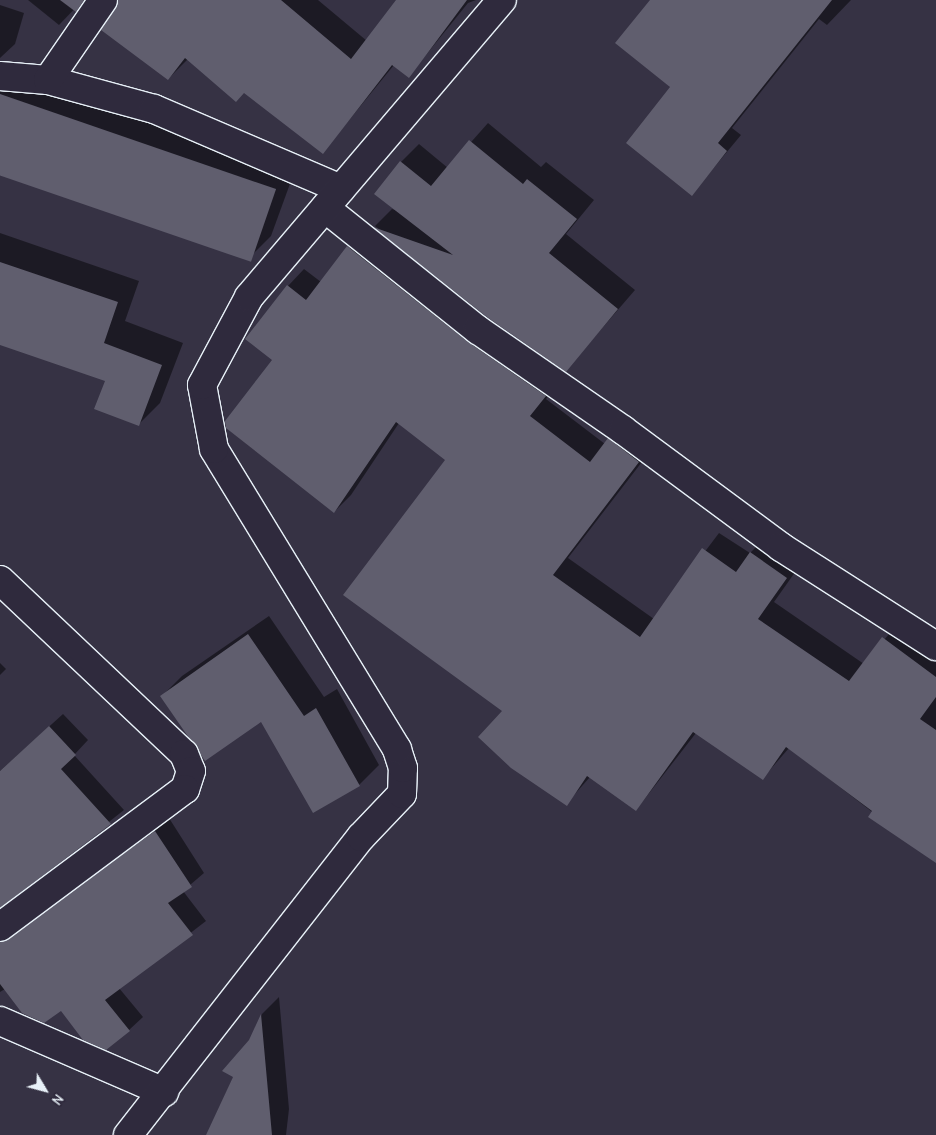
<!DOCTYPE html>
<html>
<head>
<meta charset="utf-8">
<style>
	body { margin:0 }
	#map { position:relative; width:936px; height:1135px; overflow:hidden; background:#363244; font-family:"Comic Neue",sans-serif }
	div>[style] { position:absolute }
	.shadow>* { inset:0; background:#0007 }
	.building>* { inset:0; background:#605e6e; transform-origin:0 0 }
	.roads { filter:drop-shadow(1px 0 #e8f1f8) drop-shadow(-1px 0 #e8f1f8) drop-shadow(0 1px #e8f1f8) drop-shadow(0 -1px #e8f1f8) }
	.minor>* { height:28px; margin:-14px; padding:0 14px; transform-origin:14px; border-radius:14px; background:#2f2a3d }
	span { translate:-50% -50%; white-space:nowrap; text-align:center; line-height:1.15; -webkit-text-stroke:4.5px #2f2a3d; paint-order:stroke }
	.north { position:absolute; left:20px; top:1065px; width:50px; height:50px; -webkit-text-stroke:4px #2f2a3d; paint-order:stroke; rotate:127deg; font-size:14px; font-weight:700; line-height:20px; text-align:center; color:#e8f1f8 }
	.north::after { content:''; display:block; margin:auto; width:18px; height:22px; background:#e8f1f8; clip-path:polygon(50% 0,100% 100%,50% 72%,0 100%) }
</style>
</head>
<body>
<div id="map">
	<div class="shadow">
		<div style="clip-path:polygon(28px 0,83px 0,59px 25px)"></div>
		<div style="clip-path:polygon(119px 0,318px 0,367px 41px,398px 0,476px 0,468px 3px,409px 76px,394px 65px,323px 152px,245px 92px,188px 59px,168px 79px)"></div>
		<div style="clip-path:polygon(652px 0,851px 0,827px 25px,819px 19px,732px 128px,741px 135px,692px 194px)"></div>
		<div style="clip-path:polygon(0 5px,24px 13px,15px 44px,0 58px)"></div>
		<div style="clip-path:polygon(0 64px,295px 170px,271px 236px,249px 258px,0 169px)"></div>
		<div style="clip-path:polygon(488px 123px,541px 167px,546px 162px,594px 200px,566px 234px,635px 290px,566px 370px,488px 316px,375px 226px,392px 209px,398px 211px,401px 162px,419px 144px,448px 168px)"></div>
		<div style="clip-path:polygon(365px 230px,562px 379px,546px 399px,605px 444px,625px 423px,655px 445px,568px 558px,654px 619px,719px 533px,750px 553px,767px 536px,803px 561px,774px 602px,864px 664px,899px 622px,936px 648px,936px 861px,789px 748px,763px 778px,696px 733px,636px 810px,590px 777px,566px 804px,504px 711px,447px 459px,399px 423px,351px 495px,334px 512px,274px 360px,288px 286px,304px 269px,321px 282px)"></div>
		<div style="clip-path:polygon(0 233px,139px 281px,125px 321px,183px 343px,160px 403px,139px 424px,106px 380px,0 343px)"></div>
		<div style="clip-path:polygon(269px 616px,324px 697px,337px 689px,379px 765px,359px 785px,313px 811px,262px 720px,162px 696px,182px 676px)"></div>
		<div style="clip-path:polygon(0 663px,6px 669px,0 675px)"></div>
		<div style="clip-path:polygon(63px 714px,88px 740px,74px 755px,124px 810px,0 908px,0 771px)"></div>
		<div style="clip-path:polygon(169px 818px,204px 873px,183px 891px,206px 921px,119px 988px,143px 1017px,129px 1030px,5px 989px,0 992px,0 920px,24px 926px)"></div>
		<div style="clip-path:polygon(279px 997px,289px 1109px,286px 1135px,207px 1135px,262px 1014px)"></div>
	</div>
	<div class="building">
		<div style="clip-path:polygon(60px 0,84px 0,76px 12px)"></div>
		<div style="clip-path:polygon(118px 0,281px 0,351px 59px,396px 0,467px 0,409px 78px,392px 65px,323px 154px,244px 93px,236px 102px,185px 58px,168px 80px,101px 30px)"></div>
		<div style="clip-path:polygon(650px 0,832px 0,718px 143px,727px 151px,692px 196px,626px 143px,670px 87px,615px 43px)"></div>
		<div style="left:0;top:94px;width:292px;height:77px;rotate:19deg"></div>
		<div style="clip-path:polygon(469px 140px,523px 184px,527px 179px,577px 219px,549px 253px,618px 309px,566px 372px,487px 317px,373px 227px,453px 255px,374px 194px,400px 161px,431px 186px)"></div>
		<div style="clip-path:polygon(347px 246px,468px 342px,546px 396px,530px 416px,590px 462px,608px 438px,639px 462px,553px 575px,640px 637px,702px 548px,736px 572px,750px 552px,787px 578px,758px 619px,849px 681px,882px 637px,936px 677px,936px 697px,920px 719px,936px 730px,936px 863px,868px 817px,872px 811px,786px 747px,763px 780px,693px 732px,636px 811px,587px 776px,567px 806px,511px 768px,478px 737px,502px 711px,343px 595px,445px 460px,396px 422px,334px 513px,226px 428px,225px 421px,272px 360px,245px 339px,287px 285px,306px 300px)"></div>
		<div style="clip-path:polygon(0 262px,118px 302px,104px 343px,162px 365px,139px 426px,94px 409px,105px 381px,0 345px)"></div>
		<div style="clip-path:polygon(248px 634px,304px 716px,316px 708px,360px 786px,313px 813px,261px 722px,205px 761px,160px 696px)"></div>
		<div style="clip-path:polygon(49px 726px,76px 755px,61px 769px,111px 824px,0 908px,0 771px)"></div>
		<div style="clip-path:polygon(155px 831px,192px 887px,168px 903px,193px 935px,105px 1000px,130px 1031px,106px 1050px,83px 1040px,61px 1011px,44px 1023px,22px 1013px,0 984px,0 942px)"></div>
		<div style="clip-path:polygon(261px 1014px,272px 1135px,206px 1135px,233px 1077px,222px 1071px,249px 1040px)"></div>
	</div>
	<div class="roads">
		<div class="minor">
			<div style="left:0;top:76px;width:48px;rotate:4.8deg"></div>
			<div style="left:48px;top:80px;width:110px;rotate:15.3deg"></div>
			<div style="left:154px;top:109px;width:203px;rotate:23.2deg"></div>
			<div style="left:48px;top:80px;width:97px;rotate:-55.5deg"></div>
			<div style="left:325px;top:208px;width:196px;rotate:38.6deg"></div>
			<div style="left:478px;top:330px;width:176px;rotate:34.6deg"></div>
			<div style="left:623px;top:430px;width:197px;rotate:36.5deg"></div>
			<div style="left:781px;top:547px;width:184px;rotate:32.6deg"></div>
			<div style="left:0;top:580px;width:253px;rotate:43.4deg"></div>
			<div style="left:184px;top:754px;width:18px;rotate:68deg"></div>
			<div style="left:191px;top:771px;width:19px;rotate:108deg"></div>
			<div style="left:185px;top:789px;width:231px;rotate:143.3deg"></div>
			<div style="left:0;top:1021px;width:179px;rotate:23.4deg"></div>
			<div style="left:128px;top:1135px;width:378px;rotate:-52deg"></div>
			<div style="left:361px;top:837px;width:59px;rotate:-46.4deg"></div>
			<div style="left:402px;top:794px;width:26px;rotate:-88deg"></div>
			<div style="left:403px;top:768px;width:20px;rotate:-108deg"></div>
			<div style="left:397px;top:749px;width:351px;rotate:-121.4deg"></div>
			<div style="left:214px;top:449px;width:65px;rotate:-100.6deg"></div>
			<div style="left:202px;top:385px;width:100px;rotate:-61.9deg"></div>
			<div style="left:249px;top:297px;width:390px;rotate:-49.6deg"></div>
		</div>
	</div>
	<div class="north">N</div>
</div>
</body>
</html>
